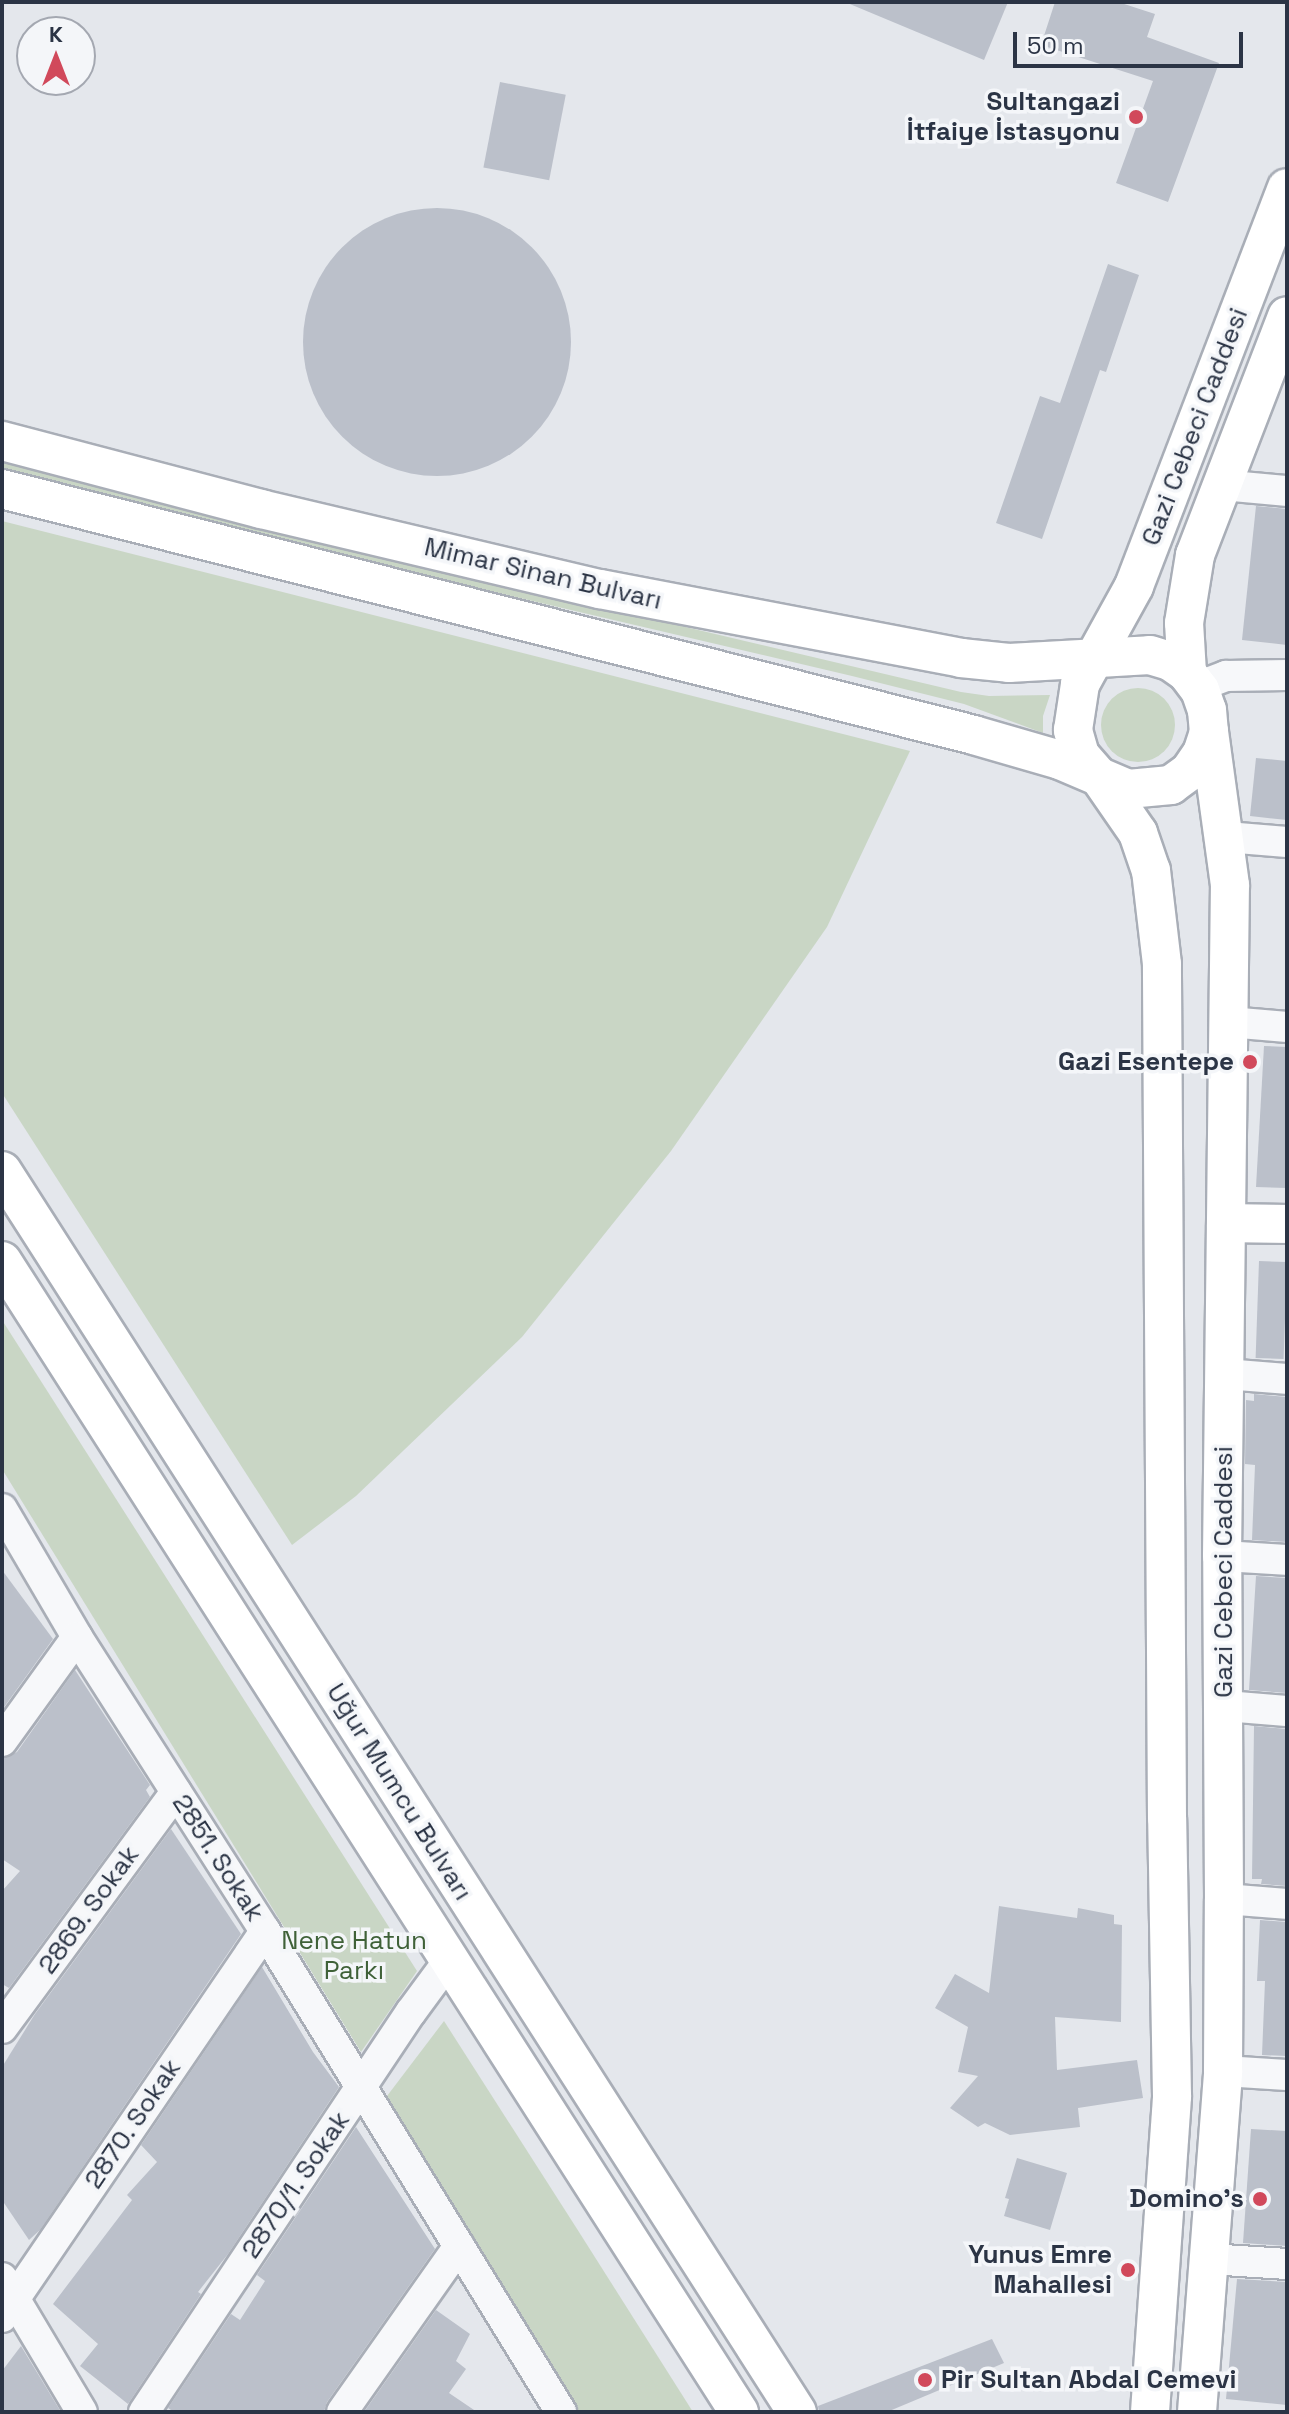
<!DOCTYPE html>
<html>
<head>
<meta charset="utf-8">
<style>
	body { margin:0 }
	#map { position:relative; width:1289px; height:2414px; overflow:hidden; background:#e4e7ec; font-family:"Space Grotesk",sans-serif }
	div>[style] { position:absolute }
	.green>* { inset:0; background:#c9d6c5 }
	.round { border-radius:50% }
	.building>* { inset:0; background:#bbc0ca; transform-origin:0 0 }
	.roads { filter:drop-shadow(2px 0 #a9aeb7) drop-shadow(-2px 0 #a9aeb7) drop-shadow(0 2px #a9aeb7) drop-shadow(0 -2px #a9aeb7) }
	.minor>* { height:30px; margin:-15px; padding:0 15px; transform-origin:15px; border-radius:15px; background:#f7f8fa }
	.major>* { height:38px; margin:-19px; padding:0 19px; transform-origin:19px; border-radius:19px; background:#fff }
	.dots>* { width:22px; height:22px; translate:-50% -50%; box-sizing:border-box; border:4px solid #f4f6f9; border-radius:50% }
	span { translate:-50% -50%; white-space:nowrap; text-align:center; line-height:1.15; -webkit-text-stroke:7px #f4f6f9; paint-order:stroke }
	.poi-label { font-size:26px; color:#2b3445; font-weight:700 }
	.right { translate:-100% -50%; text-align:right }
	.left { translate:0 -50%; text-align:left }
	.street-label { font-size:26px; color:#2b3445 }
	.park-label { font-size:26px; color:#3f6138 }
	.frame { position:absolute; inset:0; border:4px solid #2b3445; pointer-events:none }
	.north { position:absolute; left:16px; top:16px; width:80px; height:80px; box-sizing:border-box; background:#f4f6f9; border:2px solid #a4a8b1; border-radius:50%; rotate:0deg; font-size:22px; font-weight:700; line-height:32px; text-align:center; color:#2b3445 }
	.north::after { content:''; display:block; margin:auto; width:28px; height:36px; background:#d1495b; clip-path:polygon(50% 0,100% 100%,50% 72%,0 100%) }
	.scale { position:absolute; left:1013px; top:32px; width:230px; height:36px; box-sizing:border-box; border:4px solid #2b3445; border-top:0; padding-left:10px; font-size:24px; line-height:28px; white-space:nowrap; color:#2b3445; -webkit-text-stroke:6px #f4f6f9; paint-order:stroke }
</style>
</head>
<body>
<div id="map">
	<div class="green">
		<div style="clip-path:polygon(2px 459px,537px 592px,961px 692px,989px 696px,1050px 695px,1043px 716px,1043px 733px,964px 704px,852px 676px,367px 562px,35px 478px,2px 469px)"></div>
		<div style="clip-path:polygon(2px 521px,910px 751px,827px 927px,671px 1151px,522px 1337px,356px 1496px,292px 1545px,2px 1093px)"></div>
		<div class="round" style="left:1101px;top:688px;width:74px;height:74px"></div>
		<div style="clip-path:polygon(2px 1320px,417px 1971px,361px 2052px,2px 1469px)"></div>
		<div style="clip-path:polygon(444px 2021px,579px 2232px,693px 2412px,577px 2412px,540px 2361px,384px 2100px)"></div>
	</div>
	<div class="building">
		<div style="clip-path:polygon(845px 2px,1008px 2px,984px 60px)"></div>
		<div style="clip-path:polygon(1055px 2px,1118px 2px,1155px 14px,1147px 37px,1219px 63px,1168px 202px,1116px 183px,1153px 81px,1041px 45px)"></div>
		<div style="left:500px;top:82px;width:67px;height:87px;rotate:11deg"></div>
		<div class="round" style="left:303px;top:208px;width:268px;height:268px"></div>
		<div style="clip-path:polygon(1108px 264px,1139px 275px,1106px 372px,1100px 370px,1042px 539px,996px 523px,1040px 396px,1060px 403px)"></div>
		<div style="clip-path:polygon(1256px 506px,1287px 509px,1287px 645px,1242px 640px)"></div>
		<div style="clip-path:polygon(1256px 758px,1287px 761px,1287px 820px,1250px 816px)"></div>
		<div style="clip-path:polygon(1264px 1046px,1287px 1047px,1287px 1188px,1256px 1187px)"></div>
		<div style="left:1259px;top:1261px;width:28px;height:97px;rotate:2deg"></div>
		<div style="clip-path:polygon(1254px 1394px,1287px 1397px,1287px 1542px,1252px 1540px,1255px 1465px,1245px 1464px,1246px 1400px,1254px 1401px)"></div>
		<div style="clip-path:polygon(2px 1570px,53px 1639px,2px 1710px)"></div>
		<div style="clip-path:polygon(1256px 1576px,1287px 1578px,1287px 1693px,1249px 1690px)"></div>
		<div style="clip-path:polygon(75px 1670px,150px 1785px,146px 1790px,150px 1797px,9px 1988px,2px 1984px,2px 1891px,20px 1871px,2px 1859px,2px 1759px,17px 1752px)"></div>
		<div style="clip-path:polygon(1254px 1726px,1287px 1729px,1287px 1886px,1261px 1884px,1262px 1879px,1252px 1879px)"></div>
		<div style="clip-path:polygon(171px 1829px,241px 1934px,40px 2230px,29px 2240px,2px 2200px,2px 2067px,35px 2014px)"></div>
		<div style="clip-path:polygon(999px 1906px,1077px 1918px,1078px 1908px,1114px 1915px,1114px 1924px,1122px 1925px,1121px 2022px,1055px 2017px,1057px 2070px,1137px 2060px,1143px 2098px,1078px 2108px,1080px 2127px,1010px 2135px,985px 2123px,978px 2127px,950px 2108px,978px 2076px,958px 2072px,968px 2027px,935px 2008px,955px 1974px,989px 1993px)"></div>
		<div style="clip-path:polygon(1260px 1920px,1287px 1922px,1287px 2056px,1262px 2055px,1265px 1981px,1257px 1981px)"></div>
		<div style="clip-path:polygon(262px 1967px,313px 2052px,339px 2087px,228px 2254px,198px 2292px,201px 2294px,128px 2404px,80px 2366px,98px 2344px,53px 2304px,132px 2200px,127px 2195px,157px 2162px,141px 2145px)"></div>
		<div style="clip-path:polygon(356px 2127px,435px 2249px,327px 2402px,324px 2412px,174px 2412px,168px 2408px,231px 2314px,240px 2320px,265px 2281px,257px 2275px)"></div>
		<div style="clip-path:polygon(1251px 2129px,1287px 2131px,1287px 2246px,1243px 2243px)"></div>
		<div style="clip-path:polygon(1017px 2158px,1067px 2173px,1050px 2230px,1004px 2216px,1009px 2199px,1005px 2198px)"></div>
		<div style="clip-path:polygon(1237px 2279px,1287px 2282px,1287px 2405px,1226px 2399px)"></div>
		<div style="clip-path:polygon(436px 2310px,470px 2334px,456px 2361px,466px 2369px,449px 2393px,477px 2412px,364px 2412px)"></div>
		<div style="clip-path:polygon(992px 2339px,1004px 2363px,887px 2412px,819px 2412px,818px 2406px)"></div>
		<div style="clip-path:polygon(21px 2346px,61px 2412px,2px 2412px,2px 2371px)"></div>
	</div>
	<div class="roads">
		<div class="minor">
			<div style="left:1221px;top:485px;width:66px;rotate:5.2deg"></div>
			<div style="left:1197px;top:687px;width:31px;rotate:-21deg"></div>
			<div style="left:1226px;top:676px;width:61px;rotate:-0.9deg"></div>
			<div style="left:1226px;top:837px;width:61px;rotate:4.7deg"></div>
			<div style="left:1229px;top:1022px;width:58px;rotate:4.9deg"></div>
			<div style="left:1224px;top:1374px;width:63px;rotate:4.5deg"></div>
			<div style="left:2px;top:1509px;width:148px;rotate:59.6deg"></div>
			<div style="left:77px;top:1637px;width:349px;rotate:57.4deg"></div>
			<div style="left:265px;top:1931px;width:565px;rotate:58.39deg"></div>
			<div style="left:1222px;top:1556px;width:65px;rotate:3.5deg"></div>
			<div style="left:1225px;top:1706px;width:62px;rotate:4.6deg"></div>
			<div style="left:2px;top:1741px;width:128px;rotate:-54.2deg"></div>
			<div style="left:1224px;top:1899px;width:63px;rotate:4.5deg"></div>
			<div style="left:2px;top:2028px;width:293px;rotate:-53.6deg"></div>
			<div style="left:1223px;top:2071px;width:64px;rotate:3.6deg"></div>
			<div style="left:1208px;top:2259px;width:79px;rotate:3.6deg"></div>
			<div style="left:2px;top:2278px;width:156px;rotate:59.2deg"></div>
			<div style="left:2px;top:2317px;width:467px;rotate:-55.7deg"></div>
			<div style="left:144px;top:2412px;width:481px;rotate:-56.3deg"></div>
			<div style="left:411px;top:2012px;width:66px;rotate:-53.7deg"></div>
			<div style="left:342px;top:2412px;width:203px;rotate:-54.8deg"></div>
		</div>
		<div class="major">
			<div style="left:2px;top:441px;width:268px;rotate:14.7deg"></div>
			<div style="left:261px;top:509px;width:348px;rotate:13.3deg"></div>
			<div style="left:600px;top:589px;width:368px;rotate:10.8deg"></div>
			<div style="left:961px;top:658px;width:48px;rotate:5.9deg"></div>
			<div style="left:1009px;top:663px;width:141px;rotate:-3.2deg"></div>
			<div style="left:1150px;top:655px;width:21px;rotate:17deg"></div>
			<div style="left:1170px;top:661px;width:21px;rotate:35deg"></div>
			<div style="left:1187px;top:673px;width:21px;rotate:53deg"></div>
			<div style="left:1200px;top:690px;width:21px;rotate:71deg"></div>
			<div style="left:1207px;top:710px;width:22px;rotate:85deg"></div>
			<div style="left:1209px;top:732px;width:22px;rotate:108deg"></div>
			<div style="left:1202px;top:753px;width:22px;rotate:124deg"></div>
			<div style="left:1190px;top:771px;width:24px;rotate:144deg"></div>
			<div style="left:1171px;top:785px;width:43px;rotate:174.7deg"></div>
			<div style="left:1128px;top:789px;width:74px;rotate:-156.9deg"></div>
			<div style="left:1060px;top:760px;width:90px;rotate:-163.8deg"></div>
			<div style="left:974px;top:735px;width:1003px;rotate:-165.8deg"></div>
			<div style="left:1187px;top:673px;width:50px;rotate:-93.4deg"></div>
			<div style="left:1184px;top:623px;width:69px;rotate:-80.8deg"></div>
			<div style="left:1195px;top:555px;width:256px;rotate:-68.9deg"></div>
			<div style="left:2px;top:1171px;width:1474px;rotate:57.36deg"></div>
			<div style="left:1226px;top:1223px;width:61px;rotate:0.9deg"></div>
			<div style="left:2px;top:1261px;width:1367px;rotate:57.37deg"></div>
			<div style="left:1150px;top:2412px;width:317px;rotate:-86deg"></div>
			<div style="left:1172px;top:2096px;width:278px;rotate:-91deg"></div>
			<div style="left:1167px;top:1818px;width:854px;rotate:-90.34deg"></div>
			<div style="left:1162px;top:964px;width:94px;rotate:-96.7deg"></div>
			<div style="left:1151px;top:871px;width:40px;rotate:-108.9deg"></div>
			<div style="left:1138px;top:833px;width:67px;rotate:-124.6deg"></div>
			<div style="left:1100px;top:778px;width:30px;rotate:-131deg"></div>
			<div style="left:1080px;top:755px;width:26px;rotate:-106deg"></div>
			<div style="left:1073px;top:730px;width:47px;rotate:-81.3deg"></div>
			<div style="left:1080px;top:684px;width:112px;rotate:-61.1deg"></div>
			<div style="left:1134px;top:586px;width:426px;rotate:-69deg"></div>
			<div style="left:1197px;top:2412px;width:342px;rotate:-85.6deg"></div>
			<div style="left:1223px;top:2071px;width:172px;rotate:-89.7deg"></div>
			<div style="left:1224px;top:1899px;width:343px;rotate:-90.3deg"></div>
			<div style="left:1222px;top:1556px;width:671px;rotate:-89.32deg"></div>
			<div style="left:1230px;top:885px;width:154px;rotate:-97.8deg"></div>
		</div>
	</div>
	<div class="dots">
		<div style="left:1136px;top:117px;background:#d1495b"></div>
		<div style="left:1250px;top:1062px;background:#d1495b"></div>
		<div style="left:1260px;top:2199px;background:#d1495b"></div>
		<div style="left:1128px;top:2270px;background:#d1495b"></div>
		<div style="left:925px;top:2380px;background:#d1495b"></div>
	</div>
	<div class="poi-label">
		<span class="right" style="left:1120px;top:117px">Sultangazi<br>İtfaiye İstasyonu</span>
		<span class="right" style="left:1234px;top:1062px">Gazi Esentepe</span>
		<span class="right" style="left:1244px;top:2199px">Domino's</span>
		<span class="right" style="left:1112px;top:2270px">Yunus Emre<br>Mahallesi</span>
		<span class="left" style="left:941px;top:2380px">Pir Sultan Abdal Cemevi</span>
	</div>
	<div class="street-label">
		<span style="left:1195px;top:427px;rotate:-69deg">Gazi Cebeci Caddesi</span>
		<span style="left:543px;top:574px;rotate:13deg">Mimar Sinan Bulvarı</span>
		<span style="left:1224px;top:1572px;rotate:-90deg">Gazi Cebeci Caddesi</span>
		<span style="left:399px;top:1792px;rotate:58deg">Uğur Mumcu Bulvarı</span>
		<span style="left:218px;top:1858px;rotate:57deg">2851. Sokak</span>
		<span style="left:89px;top:1910px;rotate:-54deg">2869. Sokak</span>
		<span style="left:133px;top:2124px;rotate:-56deg">2870. Sokak</span>
		<span style="left:296px;top:2185px;rotate:-56deg">2870/1. Sokak</span>
	</div>
	<div class="park-label">
		<span style="left:354px;top:1956px">Nene Hatun<br>Parkı</span>
	</div>
	<div class="frame"></div>
	<div class="north">K</div>
	<div class="scale">50 m</div>
</div>
</body>
</html>
